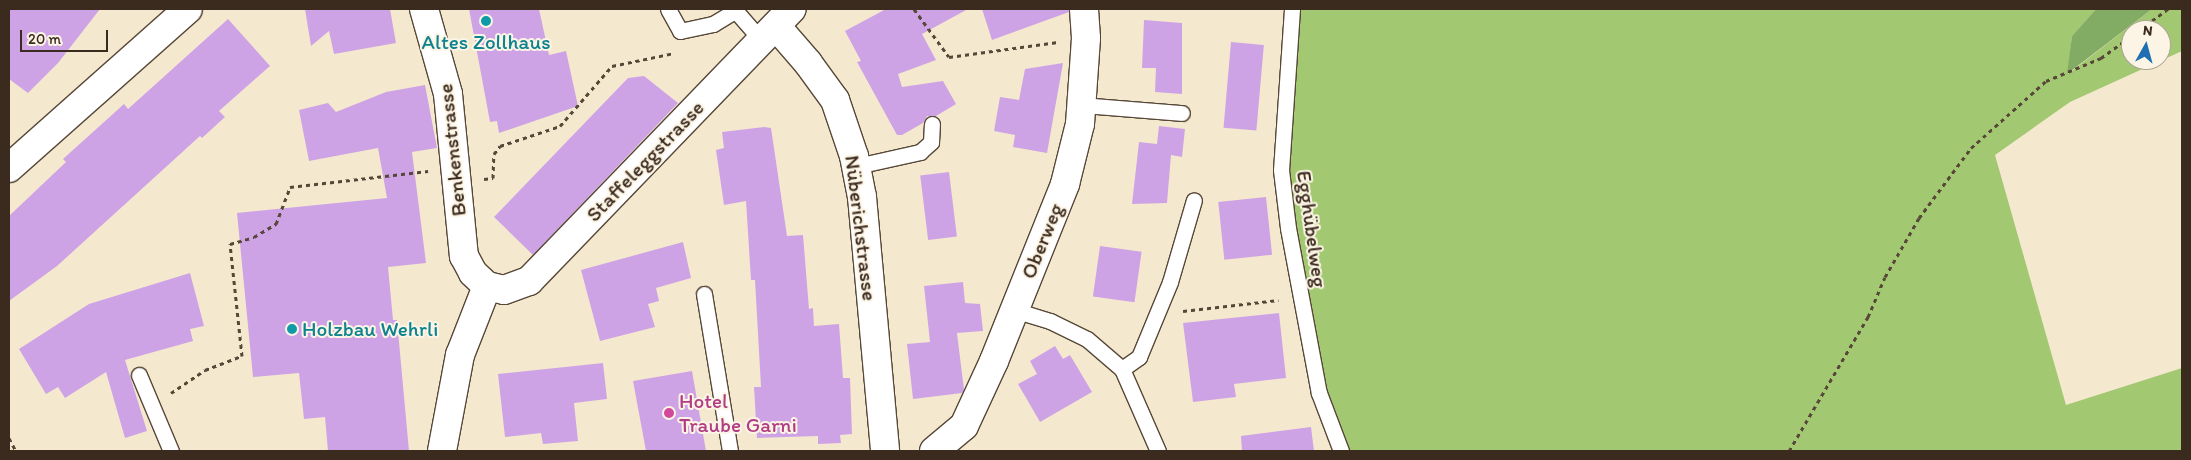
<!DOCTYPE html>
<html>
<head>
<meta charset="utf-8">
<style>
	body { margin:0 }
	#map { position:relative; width:2191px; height:460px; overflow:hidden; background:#f4e9ce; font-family:Itim,sans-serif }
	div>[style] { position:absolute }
	.green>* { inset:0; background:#a3c872 }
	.forest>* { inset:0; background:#82ac64 }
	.building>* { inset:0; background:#cea3e6; transform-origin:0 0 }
	.path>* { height:3px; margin-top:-1.5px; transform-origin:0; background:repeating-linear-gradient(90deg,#574738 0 4px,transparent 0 8px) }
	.roads { filter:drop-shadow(1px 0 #574738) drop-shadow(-1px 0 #574738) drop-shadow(0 1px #574738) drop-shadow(0 -1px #574738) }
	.lane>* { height:15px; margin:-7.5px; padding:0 7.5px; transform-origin:7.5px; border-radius:7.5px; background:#fff }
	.street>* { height:28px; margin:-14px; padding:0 14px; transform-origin:14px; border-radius:14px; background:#fff }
	.secondary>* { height:28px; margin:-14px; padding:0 14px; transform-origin:14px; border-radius:14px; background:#fff }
	.dots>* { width:14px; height:14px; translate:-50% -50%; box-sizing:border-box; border:2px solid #fcf5e5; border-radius:50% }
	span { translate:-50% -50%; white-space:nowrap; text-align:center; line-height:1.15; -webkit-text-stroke:4px #fcf5e5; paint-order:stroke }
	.culture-label { font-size:21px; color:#0d838f }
	.left { translate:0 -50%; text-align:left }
	.street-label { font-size:21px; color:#3b2a1e }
	.hotel-label { font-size:21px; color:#b23c85 }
	.frame { position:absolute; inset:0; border:10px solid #3b2a1e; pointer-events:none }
	.north { position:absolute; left:2121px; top:20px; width:50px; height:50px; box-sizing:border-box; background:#fcf5e5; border:1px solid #afa495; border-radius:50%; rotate:7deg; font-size:14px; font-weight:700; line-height:20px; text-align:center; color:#3b2a1e }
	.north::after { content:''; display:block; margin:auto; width:18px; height:22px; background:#1f6fb2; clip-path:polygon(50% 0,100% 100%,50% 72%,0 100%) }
	.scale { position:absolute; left:20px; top:30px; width:88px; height:22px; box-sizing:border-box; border:2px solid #3b2a1e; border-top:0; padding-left:6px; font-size:15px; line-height:18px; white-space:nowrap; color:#3b2a1e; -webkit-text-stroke:4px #fcf5e5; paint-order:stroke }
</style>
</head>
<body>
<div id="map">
	<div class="green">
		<div style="clip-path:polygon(evenodd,1292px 9px,2096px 9px,2072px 36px,2068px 74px,2152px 9px,2182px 9px,2182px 51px,2070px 102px,1995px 155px,2066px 405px,2182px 368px,2182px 451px,1341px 451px,1319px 393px,1281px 170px,1292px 9px,2131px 30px,2161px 30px,2161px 60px,2131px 60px,2131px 30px)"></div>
	</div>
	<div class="forest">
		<div style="clip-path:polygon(2096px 9px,2152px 9px,2067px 74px,2072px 36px)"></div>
	</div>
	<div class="building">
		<div style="clip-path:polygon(9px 9px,100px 9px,58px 63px,28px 93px,9px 79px)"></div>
		<div style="clip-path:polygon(305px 9px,390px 9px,396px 43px,334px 54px,329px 31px,311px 46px)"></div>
		<div style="clip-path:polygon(469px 9px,539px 9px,549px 55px,566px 51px,578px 106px,499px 133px,497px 121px,490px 122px)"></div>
		<div style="clip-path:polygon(886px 9px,968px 9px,922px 34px,936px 60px,898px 74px,902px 87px,943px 81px,956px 104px,936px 116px,927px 116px,923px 123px,902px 135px,897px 135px,857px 62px,861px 61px,845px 31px)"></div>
		<div style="clip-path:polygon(982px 9px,1069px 9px,1069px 12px,992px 40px)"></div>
		<div style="clip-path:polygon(228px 19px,270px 66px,219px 111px,225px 117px,202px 138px,200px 136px,57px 266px,9px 301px,9px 216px,66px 162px,63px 159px,124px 104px,128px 109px)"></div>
		<div style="clip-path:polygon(1144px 20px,1182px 23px,1182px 94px,1155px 92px,1156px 68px,1142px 68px)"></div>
		<div style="left:1231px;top:42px;width:33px;height:86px;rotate:5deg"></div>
		<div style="clip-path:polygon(1063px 63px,1047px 153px,1013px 147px,1015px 135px,994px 131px,1000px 97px,1019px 100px,1025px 69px)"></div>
		<div style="clip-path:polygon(644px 76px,678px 103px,533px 255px,494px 217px,628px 78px)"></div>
		<div style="clip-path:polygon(425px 85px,437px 148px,412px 152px,426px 263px,388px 267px,393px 320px,397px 320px,409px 451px,328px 451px,325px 417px,304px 419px,299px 373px,253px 377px,237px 213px,387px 198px,378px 148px,309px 161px,299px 110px,328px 103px,336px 112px,386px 92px)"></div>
		<div style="clip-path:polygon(1159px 126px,1185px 129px,1182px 157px,1171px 155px,1167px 203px,1132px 204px,1139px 142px,1157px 144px)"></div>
		<div style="clip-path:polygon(764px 127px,771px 128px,787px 236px,803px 235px,809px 309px,813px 308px,814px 326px,839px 324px,843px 378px,850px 378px,852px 434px,840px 435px,841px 443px,818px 444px,818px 436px,757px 438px,754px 387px,761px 387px,755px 280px,751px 280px,746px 201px,724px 205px,716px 150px,724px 148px,722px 132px)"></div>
		<div style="left:949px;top:172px;width:65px;height:29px;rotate:83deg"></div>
		<div style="left:1266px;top:197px;width:58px;height:48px;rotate:84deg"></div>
		<div style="clip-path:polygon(683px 242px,691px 278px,656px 288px,659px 301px,648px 304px,655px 327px,600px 341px,581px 270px)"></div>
		<div style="left:1100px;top:246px;width:42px;height:51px;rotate:8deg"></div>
		<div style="clip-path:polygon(190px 273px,204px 326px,190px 329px,193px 341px,125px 360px,147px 431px,125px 438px,106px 372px,65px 398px,58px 387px,46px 394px,19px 349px,89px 304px)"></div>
		<div style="clip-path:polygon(963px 282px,965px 303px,980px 304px,983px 331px,957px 333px,964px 390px,962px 393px,913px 399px,907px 344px,930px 342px,924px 286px)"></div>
		<div style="clip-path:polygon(1279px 313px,1286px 378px,1234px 384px,1236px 397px,1193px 402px,1183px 323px)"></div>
		<div style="clip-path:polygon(1055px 346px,1063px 359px,1070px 355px,1092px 392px,1040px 422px,1018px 384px,1037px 374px,1030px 361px)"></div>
		<div style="clip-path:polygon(603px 363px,607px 399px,574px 403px,578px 441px,543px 444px,541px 433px,505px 437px,498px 374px)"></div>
		<div style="clip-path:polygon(692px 371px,706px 451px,646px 451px,633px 381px)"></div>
		<div style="clip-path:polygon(1311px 427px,1314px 451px,1242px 451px,1241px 436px)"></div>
	</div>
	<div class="path">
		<div style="left:914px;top:9px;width:59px;rotate:53.9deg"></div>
		<div style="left:949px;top:57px;width:110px;rotate:-7.8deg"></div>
		<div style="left:2139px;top:30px;width:36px;rotate:-36deg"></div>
		<div style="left:484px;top:179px;width:9px;rotate:-6deg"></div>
		<div style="left:493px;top:178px;width:24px;rotate:-88deg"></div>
		<div style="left:494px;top:154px;width:10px;rotate:-53deg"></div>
		<div style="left:500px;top:146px;width:63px;rotate:-18.4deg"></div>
		<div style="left:560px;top:126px;width:79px;rotate:-49.1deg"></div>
		<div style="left:612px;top:66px;width:63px;rotate:-11.8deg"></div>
		<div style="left:1183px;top:311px;width:96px;rotate:-6.6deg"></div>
		<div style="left:171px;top:393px;width:41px;rotate:-34.1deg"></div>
		<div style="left:205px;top:370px;width:40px;rotate:-21deg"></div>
		<div style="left:242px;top:356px;width:113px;rotate:-96.1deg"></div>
		<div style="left:230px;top:244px;width:25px;rotate:-16deg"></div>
		<div style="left:254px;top:237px;width:26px;rotate:-31deg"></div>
		<div style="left:276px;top:224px;width:40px;rotate:-69deg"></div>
		<div style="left:290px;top:187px;width:139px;rotate:-6.6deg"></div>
		<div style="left:9px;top:438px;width:15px;rotate:62deg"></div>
		<div style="left:1789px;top:451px;width:156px;rotate:-59.5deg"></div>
		<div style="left:1868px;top:317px;width:43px;rotate:-67deg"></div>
		<div style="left:1885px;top:277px;width:68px;rotate:-60deg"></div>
		<div style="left:1919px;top:218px;width:87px;rotate:-53.4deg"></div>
		<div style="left:1971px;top:148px;width:101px;rotate:-41.8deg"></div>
		<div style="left:2046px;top:81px;width:60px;rotate:-22.7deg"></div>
		<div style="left:2101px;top:58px;width:37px;rotate:-36deg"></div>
	</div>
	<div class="roads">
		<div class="lane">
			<div style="left:668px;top:9px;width:25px;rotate:61deg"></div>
			<div style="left:680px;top:31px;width:34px;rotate:-12deg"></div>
			<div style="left:713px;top:24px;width:26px;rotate:-31deg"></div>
			<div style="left:734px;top:9px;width:43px;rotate:48.8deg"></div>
			<div style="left:1292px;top:9px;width:161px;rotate:93.9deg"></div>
			<div style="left:1281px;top:170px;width:58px;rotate:83.1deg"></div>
			<div style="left:1288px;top:228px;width:168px;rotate:79.4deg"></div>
			<div style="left:1319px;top:393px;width:62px;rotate:69.2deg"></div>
			<div style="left:1082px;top:105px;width:100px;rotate:4.6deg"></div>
			<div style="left:857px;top:166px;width:65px;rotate:-12.5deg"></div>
			<div style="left:920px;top:152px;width:15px;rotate:-42deg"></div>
			<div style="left:931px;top:142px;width:18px;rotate:-87deg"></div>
			<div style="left:704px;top:294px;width:159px;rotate:80.6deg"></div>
			<div style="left:1014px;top:310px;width:38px;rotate:17deg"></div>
			<div style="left:1050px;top:321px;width:41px;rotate:25.9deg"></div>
			<div style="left:1087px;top:339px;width:46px;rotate:40.6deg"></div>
			<div style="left:1122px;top:369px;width:90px;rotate:66.3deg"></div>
			<div style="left:1122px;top:369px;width:21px;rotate:-35deg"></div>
			<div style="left:1139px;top:357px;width:81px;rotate:-67.5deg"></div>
			<div style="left:1170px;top:282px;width:85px;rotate:-73.7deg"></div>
			<div style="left:139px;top:375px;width:82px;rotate:67.2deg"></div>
		</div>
		<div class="street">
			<div style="left:776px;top:26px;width:49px;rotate:49.1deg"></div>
			<div style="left:808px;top:63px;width:46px;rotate:53.9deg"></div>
			<div style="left:835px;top:100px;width:59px;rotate:71.3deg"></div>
			<div style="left:854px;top:156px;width:42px;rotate:79deg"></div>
			<div style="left:862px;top:197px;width:255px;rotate:84.8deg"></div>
			<div style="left:9px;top:168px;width:239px;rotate:-41.6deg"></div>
			<div style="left:934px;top:451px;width:39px;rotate:-40deg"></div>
			<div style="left:964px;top:426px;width:72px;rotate:-65.2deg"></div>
			<div style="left:994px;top:361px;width:191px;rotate:-68.1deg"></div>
			<div style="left:1065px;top:184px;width:62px;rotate:-76deg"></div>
			<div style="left:1080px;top:124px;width:86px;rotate:-86deg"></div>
			<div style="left:1086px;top:38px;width:29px;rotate:-94deg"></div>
		</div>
		<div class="secondary">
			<div style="left:424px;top:9px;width:88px;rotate:74.2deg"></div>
			<div style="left:448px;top:94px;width:163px;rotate:84.4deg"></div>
			<div style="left:464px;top:256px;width:19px;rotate:62deg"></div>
			<div style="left:473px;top:273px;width:19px;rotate:43deg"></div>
			<div style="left:487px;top:286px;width:17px;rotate:13deg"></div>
			<div style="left:504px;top:290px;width:27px;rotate:-20deg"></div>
			<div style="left:529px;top:281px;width:378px;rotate:-46deg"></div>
			<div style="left:442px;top:451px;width:98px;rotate:-79.4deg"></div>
			<div style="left:460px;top:355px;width:74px;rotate:-68.6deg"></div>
		</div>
	</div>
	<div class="dots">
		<div style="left:486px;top:21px;background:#0f9aa8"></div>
		<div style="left:292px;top:329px;background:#0f9aa8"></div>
		<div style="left:669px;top:413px;background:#d1479c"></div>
	</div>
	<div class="culture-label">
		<span style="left:486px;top:42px">Altes Zollhaus</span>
		<span class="left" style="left:302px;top:329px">Holzbau Wehrli</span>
	</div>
	<div class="street-label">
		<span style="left:452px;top:150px;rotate:-96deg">Benkenstrasse</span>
		<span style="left:645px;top:161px;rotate:-46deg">Staffeleggstrasse</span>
		<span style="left:861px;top:228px;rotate:83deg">Nüberichstrasse</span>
		<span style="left:1312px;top:229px;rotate:82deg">Egghübelweg</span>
		<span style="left:1042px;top:241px;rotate:-68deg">Oberweg</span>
	</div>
	<div class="hotel-label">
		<span class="left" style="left:679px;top:413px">Hotel<br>Traube Garni</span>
	</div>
	<div class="frame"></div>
	<div class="north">N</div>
	<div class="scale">20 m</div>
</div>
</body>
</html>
